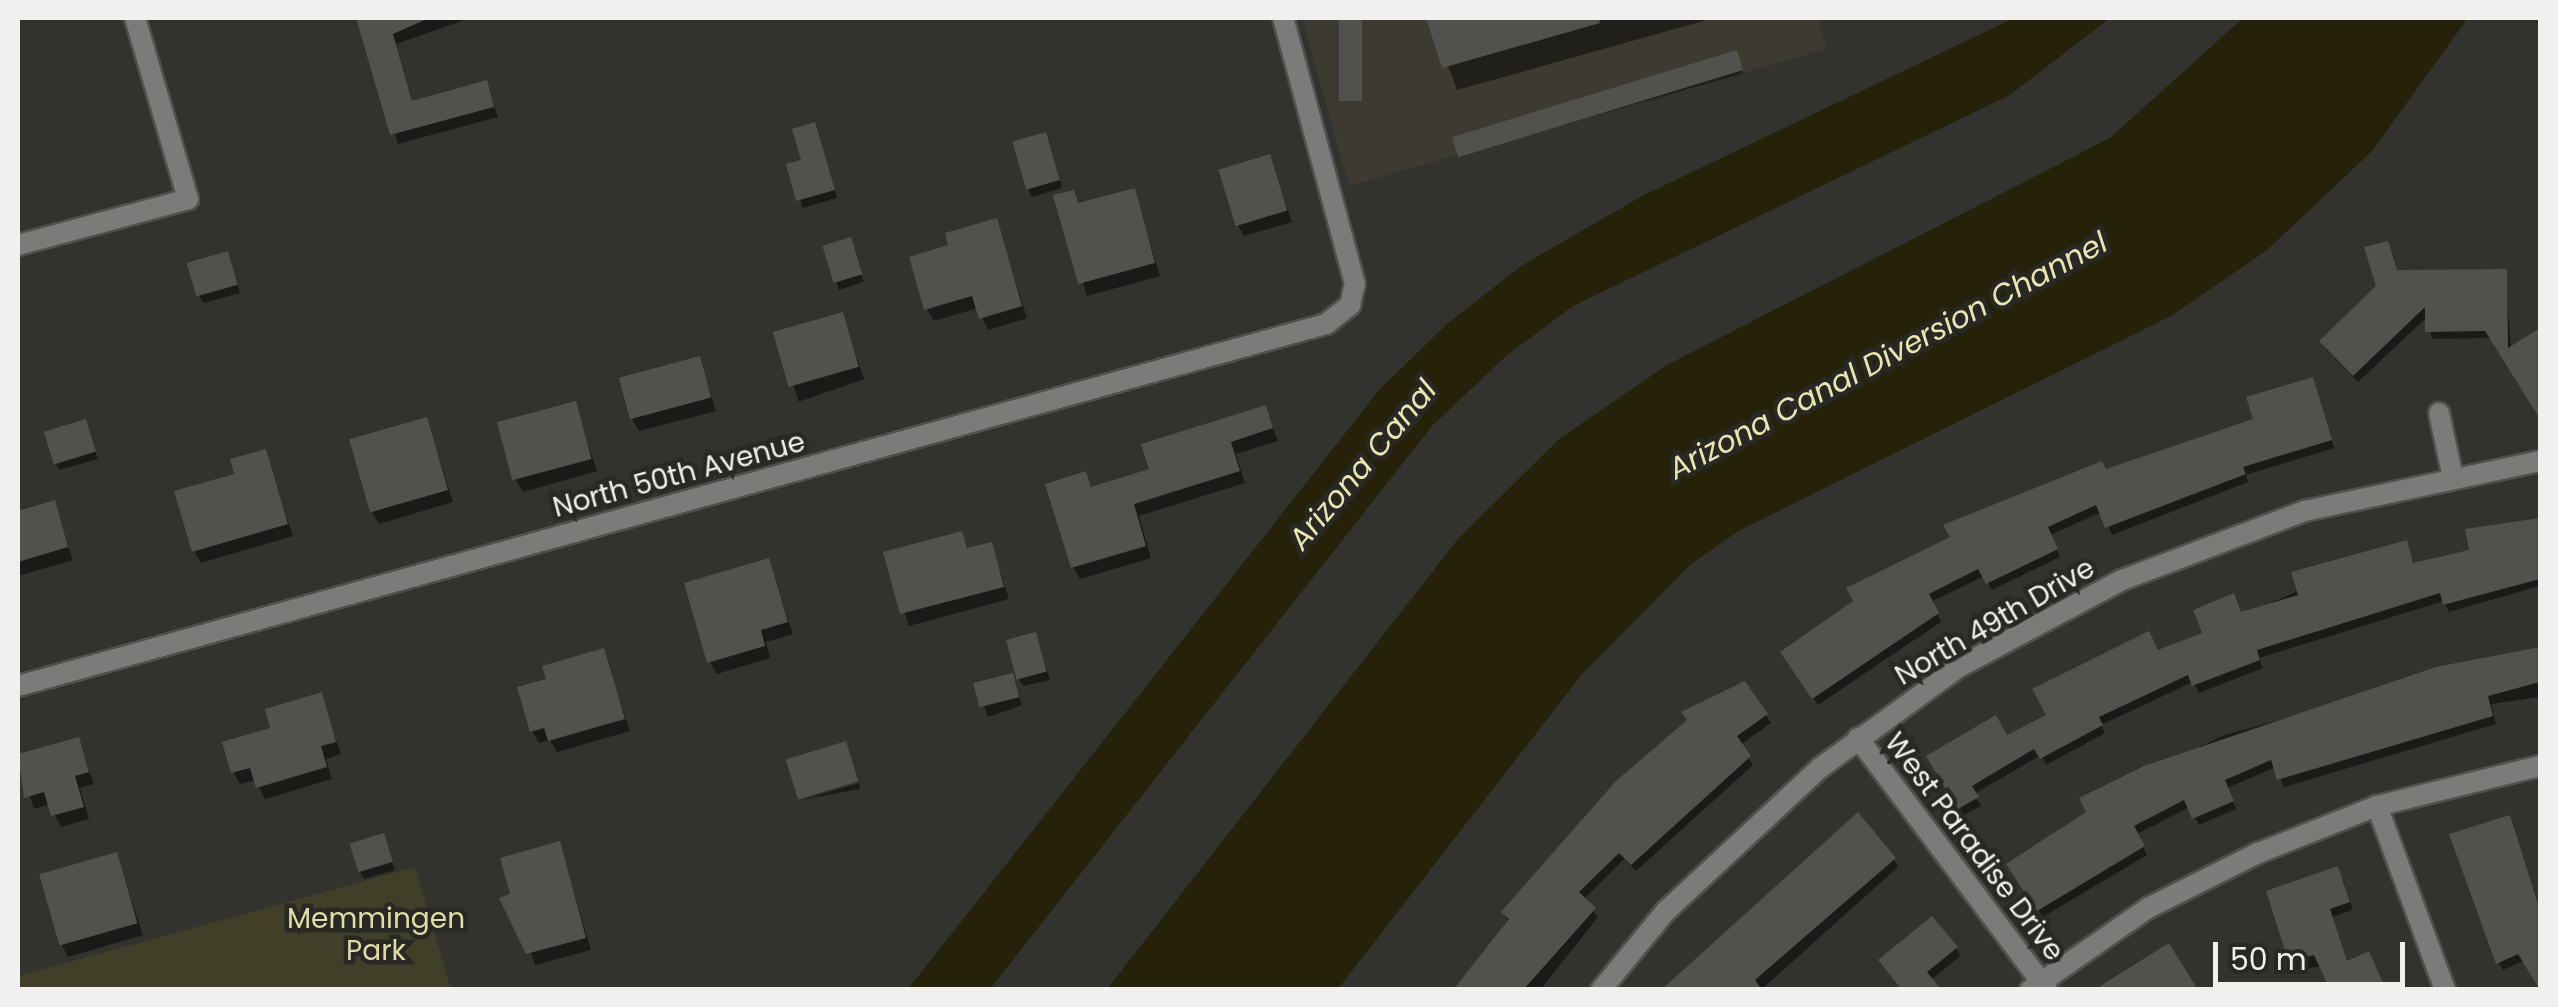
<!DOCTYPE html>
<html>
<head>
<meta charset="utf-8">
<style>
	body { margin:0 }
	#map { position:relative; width:2558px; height:1007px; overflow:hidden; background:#32322e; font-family:Poppins,sans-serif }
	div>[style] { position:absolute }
	.built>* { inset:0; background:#3d3b31 }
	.green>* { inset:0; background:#413f27 }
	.water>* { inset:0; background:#26220a }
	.shadow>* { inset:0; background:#0007; transform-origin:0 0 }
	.building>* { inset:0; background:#51514d; transform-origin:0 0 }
	.roads { filter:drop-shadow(2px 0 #51504d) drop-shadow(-2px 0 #51504d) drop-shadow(0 2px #51504d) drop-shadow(0 -2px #51504d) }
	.street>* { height:20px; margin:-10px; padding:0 10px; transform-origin:10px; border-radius:10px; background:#7b7b79 }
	span { translate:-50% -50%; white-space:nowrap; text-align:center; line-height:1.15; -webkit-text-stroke:9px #282824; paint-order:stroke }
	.street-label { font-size:28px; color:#f1f0ee }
	.park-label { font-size:28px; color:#e2dca6 }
	.water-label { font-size:30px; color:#ebe5af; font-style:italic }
	.frame { position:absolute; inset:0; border:20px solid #f1f0ee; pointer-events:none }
	.scale { position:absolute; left:2213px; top:942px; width:192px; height:45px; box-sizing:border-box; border:5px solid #f1f0ee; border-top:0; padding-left:12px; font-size:30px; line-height:35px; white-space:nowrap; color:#f1f0ee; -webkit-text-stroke:8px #282824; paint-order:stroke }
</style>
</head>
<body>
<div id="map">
	<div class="built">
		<div style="clip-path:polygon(1302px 18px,1818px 18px,1827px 49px,1349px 186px)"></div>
	</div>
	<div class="green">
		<div style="clip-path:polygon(415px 867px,451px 989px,18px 989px,18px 976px)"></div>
	</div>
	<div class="water">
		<div style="clip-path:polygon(2014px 18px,2110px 18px,2010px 95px,1573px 306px,1506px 356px,1432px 426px,990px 989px,908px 989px,1380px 389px,1447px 324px,1521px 266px,1642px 196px)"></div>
		<div style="clip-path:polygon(2243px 18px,2468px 18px,2372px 151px,2266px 251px,2171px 316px,1740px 530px,1691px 564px,1582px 674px,1338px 989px,1107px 989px,1458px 539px,1559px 439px,1667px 365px,2110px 138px)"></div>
	</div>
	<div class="shadow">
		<div style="clip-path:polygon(359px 18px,470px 18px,396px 44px,413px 103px,485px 82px,498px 117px,398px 144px)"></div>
		<div style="left:1342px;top:18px;width:19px;height:82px"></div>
		<div style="clip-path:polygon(1430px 18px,1714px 18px,1457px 90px)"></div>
		<div style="left:1738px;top:56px;width:18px;height:295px;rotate:74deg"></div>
		<div style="clip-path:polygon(814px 125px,837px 198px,803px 208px,789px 166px,804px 162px)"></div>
		<div style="clip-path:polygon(1049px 142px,1062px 188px,1032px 197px,1028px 189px)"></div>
		<div style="clip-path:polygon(1269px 157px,1292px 222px,1244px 236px,1237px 224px)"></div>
		<div style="clip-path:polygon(1134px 191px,1160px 276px,1087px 296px,1056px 197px,1072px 193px,1080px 205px)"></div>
		<div style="clip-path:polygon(996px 221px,1027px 318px,988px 330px,978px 308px,934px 321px,927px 309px,951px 247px)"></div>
		<div style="left:850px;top:240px;width:44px;height:26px;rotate:72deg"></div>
		<div style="clip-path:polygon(2387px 244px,2397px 273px,2505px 271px,2511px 349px,2540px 331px,2540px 415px,2492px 338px,2432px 339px,2428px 316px,2358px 382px,2326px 349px,2322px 342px,2378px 287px)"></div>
		<div style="clip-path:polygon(227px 254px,240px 293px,204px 303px,199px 296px)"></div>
		<div style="left:842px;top:315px;width:68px;height:69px;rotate:71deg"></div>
		<div style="clip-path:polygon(699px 359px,716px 411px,639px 431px,632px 419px)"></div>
		<div style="clip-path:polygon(2312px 379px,2334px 448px,2246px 475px,2248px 482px,2112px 535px,2102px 512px,2050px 535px,2060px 557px,1992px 590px,1984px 576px,1931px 602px,1941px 622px,1818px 705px,1787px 660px,2106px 471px,2256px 421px)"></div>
		<div style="clip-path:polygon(574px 404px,597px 471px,523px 492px,516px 480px)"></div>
		<div style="clip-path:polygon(1265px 408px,1278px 441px,1236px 454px,1245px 483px,1139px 516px,1151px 558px,1080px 579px,1073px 567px,1085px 474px,1092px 489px,1152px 471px)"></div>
		<div style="clip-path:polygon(426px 420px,453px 502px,379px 524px,372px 512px)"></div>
		<div style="clip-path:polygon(85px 422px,98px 459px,59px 470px,55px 462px)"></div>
		<div style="clip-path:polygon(265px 452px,293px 536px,201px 563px,194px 551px,237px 476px)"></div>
		<div style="clip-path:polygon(53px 503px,73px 560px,18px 576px,18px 514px)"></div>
		<div style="clip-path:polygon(2540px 521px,2540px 586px,2449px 612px,2444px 601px,2259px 658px,2263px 668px,2199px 693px,2193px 682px,2101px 725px,2105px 733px,2046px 765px,2041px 755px,1974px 794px,1981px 806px,1964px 815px,1930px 757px,2007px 739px,2157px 653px,2406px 543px,2414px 565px,2472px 552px,2468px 531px)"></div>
		<div style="clip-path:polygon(961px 534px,969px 550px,991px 545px,1009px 599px,909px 626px,886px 554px)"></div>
		<div style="clip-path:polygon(768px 561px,793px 634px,766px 642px,770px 658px,717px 674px,710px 662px)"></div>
		<div style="clip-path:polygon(1035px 635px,1050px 680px,1023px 686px,1019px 679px)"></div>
		<div style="clip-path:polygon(2540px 647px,2540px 697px,2491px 704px,2496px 724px,2284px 787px,2276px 767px,2227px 788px,2236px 809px,2199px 825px,2190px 807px,2137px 834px,2147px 855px,2043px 917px,2010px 865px,2089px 813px,2083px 800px,2225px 735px)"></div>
		<div style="clip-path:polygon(603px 651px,630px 731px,557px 752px,550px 740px,539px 743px,532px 731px)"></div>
		<div style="left:1012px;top:676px;width:31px;height:36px;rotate:71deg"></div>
		<div style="clip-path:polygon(1744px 684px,1771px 723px,1740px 745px,1753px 765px,1636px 871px,1624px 859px,1583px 900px,1598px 917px,1540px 990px,1461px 990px,1508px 920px,1504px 913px)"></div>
		<div style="clip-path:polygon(320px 695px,341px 754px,326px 759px,332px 779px,265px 799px,256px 780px,240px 784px,233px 772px)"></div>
		<div style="clip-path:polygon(78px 740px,94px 784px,80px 788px,89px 819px,61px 827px,50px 804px,34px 809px,18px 757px)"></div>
		<div style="clip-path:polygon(859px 783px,860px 789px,801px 800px)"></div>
		<div style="clip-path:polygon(2509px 818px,2540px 911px,2540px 990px,2524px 961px,2503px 970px,2499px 963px)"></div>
		<div style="clip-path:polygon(383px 836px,395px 870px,364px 879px,360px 872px)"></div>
		<div style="clip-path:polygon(559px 844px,591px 950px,535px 965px,514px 896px)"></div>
		<div style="clip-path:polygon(116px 855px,143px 935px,68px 957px,62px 945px)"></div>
		<div style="clip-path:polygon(1894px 860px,1898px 867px,1761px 990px,1673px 982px)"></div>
		<div style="clip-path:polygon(2342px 877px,2353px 910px,2332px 917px,2348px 964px,2296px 969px,2292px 962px)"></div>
		<div style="clip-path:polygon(1956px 948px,1960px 956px,1931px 980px,1903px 990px)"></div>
	</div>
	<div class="building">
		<div style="clip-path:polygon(356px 18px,429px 18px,393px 34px,412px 101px,487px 80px,494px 107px,390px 135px)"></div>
		<div style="left:1339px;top:18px;width:23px;height:83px"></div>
		<div style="clip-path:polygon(1426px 18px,1599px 18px,1600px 23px,1442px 68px)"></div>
		<div style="left:1737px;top:50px;width:21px;height:298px;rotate:73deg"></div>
		<div style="clip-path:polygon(815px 122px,835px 190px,796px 201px,786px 164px,801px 160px,792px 129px)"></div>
		<div style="left:1046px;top:132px;width:50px;height:35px;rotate:74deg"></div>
		<div style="left:1270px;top:154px;width:59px;height:54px;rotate:73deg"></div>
		<div style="clip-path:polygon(1135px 188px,1155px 263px,1078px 284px,1053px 195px,1074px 190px,1078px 203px)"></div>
		<div style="clip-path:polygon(997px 218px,1022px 306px,979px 319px,972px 296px,924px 310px,909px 257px,948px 245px,945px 233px)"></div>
		<div style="left:851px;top:237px;width:39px;height:30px;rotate:73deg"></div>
		<div style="clip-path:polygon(2388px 241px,2397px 270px,2507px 269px,2508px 348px,2540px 328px,2540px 419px,2485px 331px,2425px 332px,2425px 307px,2353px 376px,2319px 341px,2376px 286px,2364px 247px)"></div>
		<div style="left:228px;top:251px;width:35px;height:43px;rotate:74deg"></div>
		<div style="left:843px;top:312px;width:57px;height:73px;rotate:74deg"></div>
		<div style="left:700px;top:356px;width:43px;height:84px;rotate:75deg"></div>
		<div style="clip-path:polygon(2313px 377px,2332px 440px,2243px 467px,2246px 474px,2105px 528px,2096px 505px,2048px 527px,2058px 549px,1986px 584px,1978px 569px,1929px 594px,1939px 613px,1812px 699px,1780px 652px,1853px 601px,1846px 588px,1950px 537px,1943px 525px,2102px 461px,2106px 469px,2253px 419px,2246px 397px)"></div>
		<div style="left:576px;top:401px;width:60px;height:82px;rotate:75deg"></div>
		<div style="clip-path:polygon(1266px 405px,1273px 428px,1231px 442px,1240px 471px,1134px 504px,1146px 546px,1071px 568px,1045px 484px,1086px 471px,1091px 487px,1149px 469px,1141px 444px)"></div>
		<div style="left:427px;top:417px;width:76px;height:81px;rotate:74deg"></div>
		<div style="left:86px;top:419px;width:34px;height:44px;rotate:73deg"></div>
		<div style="clip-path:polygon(266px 449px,288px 524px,192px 552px,174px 491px,234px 474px,230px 459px)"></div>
		<div style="clip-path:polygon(55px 500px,68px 547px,18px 562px,18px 511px)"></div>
		<div style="clip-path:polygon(2540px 518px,2540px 579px,2443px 605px,2440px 593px,2257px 650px,2260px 660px,2192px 686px,2188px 675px,2099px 717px,2103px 725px,2040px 759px,2034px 749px,1972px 786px,1979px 797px,1958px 809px,1926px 756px,1996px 715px,2007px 735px,2046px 715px,2032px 689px,2149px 631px,2158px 650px,2202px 633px,2193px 610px,2234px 593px,2241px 612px,2298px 595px,2291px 572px,2407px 540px,2413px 563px,2469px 550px,2465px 529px)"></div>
		<div style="clip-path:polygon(962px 531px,967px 548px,992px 542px,1004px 587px,900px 614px,883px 552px)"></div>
		<div style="clip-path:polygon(769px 558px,788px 622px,761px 630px,765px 646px,707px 663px,684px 583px)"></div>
		<div style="left:1036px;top:632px;width:41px;height:31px;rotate:75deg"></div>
		<div style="clip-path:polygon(2540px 647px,2540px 682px,2488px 696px,2493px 716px,2277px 780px,2271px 760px,2225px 780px,2234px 801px,2192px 819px,2184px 800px,2134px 826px,2145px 846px,2037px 911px,2006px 864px,2086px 812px,2079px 798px,2144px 766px,2436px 667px)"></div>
		<div style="clip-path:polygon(604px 648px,625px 719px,548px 741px,544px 728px,530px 732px,517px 687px,546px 679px,542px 666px)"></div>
		<div style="left:1013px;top:673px;width:25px;height:41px;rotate:76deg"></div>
		<div style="clip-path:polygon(1745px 681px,1768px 714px,1737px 736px,1751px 756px,1631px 865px,1619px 853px,1579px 892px,1596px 908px,1523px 990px,1453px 990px,1509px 919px,1501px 912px,1616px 781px,1687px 720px,1681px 712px)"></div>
		<div style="clip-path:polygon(322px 692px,336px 742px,321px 746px,327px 767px,256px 788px,250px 768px,231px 773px,222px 742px,270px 728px,265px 709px)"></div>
		<div style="clip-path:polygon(79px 737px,89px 772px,75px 776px,84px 807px,51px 816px,44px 792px,24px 798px,18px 754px)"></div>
		<div style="left:846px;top:741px;width:42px;height:63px;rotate:73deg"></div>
		<div style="clip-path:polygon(1858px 812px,1896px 858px,1755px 980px,1762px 990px,1661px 990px)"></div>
		<div style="clip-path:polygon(2510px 815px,2540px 911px,2540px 990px,2518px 954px,2496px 964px,2449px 834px)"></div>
		<div style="left:384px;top:833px;width:30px;height:36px;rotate:73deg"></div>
		<div style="clip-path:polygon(560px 841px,586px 938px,526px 954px,499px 898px,510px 894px,500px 858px)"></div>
		<div style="left:117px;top:852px;width:74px;height:81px;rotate:74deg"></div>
		<div style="clip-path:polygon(2338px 866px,2350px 902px,2330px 909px,2347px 961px,2369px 951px,2386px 990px,2330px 990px,2314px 955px,2289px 963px,2266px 891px)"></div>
		<div style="clip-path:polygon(1932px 916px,1958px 947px,1927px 972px,1942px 990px,1902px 990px,1878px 960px)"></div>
		<div style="clip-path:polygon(2169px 943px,2198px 990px,2094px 990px)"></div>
	</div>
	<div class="roads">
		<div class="street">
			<div style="left:18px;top:245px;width:176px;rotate:-15.1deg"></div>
			<div style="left:188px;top:199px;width:189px;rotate:-106.3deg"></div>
			<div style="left:2439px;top:413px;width:61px;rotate:77.8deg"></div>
			<div style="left:18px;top:686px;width:1357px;rotate:-15.47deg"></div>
			<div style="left:1326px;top:324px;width:31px;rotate:-38deg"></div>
			<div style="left:1350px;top:305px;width:22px;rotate:-77deg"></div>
			<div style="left:1355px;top:284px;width:276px;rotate:-105.1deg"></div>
			<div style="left:1858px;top:738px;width:315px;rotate:53.1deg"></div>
			<div style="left:2377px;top:806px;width:196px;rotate:69.7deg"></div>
			<div style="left:1601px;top:990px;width:102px;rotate:-50.6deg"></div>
			<div style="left:1666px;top:911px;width:210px;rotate:-42.9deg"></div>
			<div style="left:1820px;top:768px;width:172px;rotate:-36deg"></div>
			<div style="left:1959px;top:667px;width:185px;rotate:-28.1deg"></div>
			<div style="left:2122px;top:580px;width:196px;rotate:-20.7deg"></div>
			<div style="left:2305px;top:511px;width:240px;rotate:-12deg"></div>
			<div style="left:2030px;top:990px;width:144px;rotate:-34.8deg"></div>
			<div style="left:2148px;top:908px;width:123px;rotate:-26.6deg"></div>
			<div style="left:2258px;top:853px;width:128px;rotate:-21.6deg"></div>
			<div style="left:2377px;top:806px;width:168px;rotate:-13.8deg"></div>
		</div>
	</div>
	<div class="street-label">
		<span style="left:679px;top:475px;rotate:-15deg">North 50th Avenue</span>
		<span style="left:1995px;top:622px;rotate:-30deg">North 49th Drive</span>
		<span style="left:1974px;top:847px;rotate:53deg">West Paradise Drive</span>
	</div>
	<div class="park-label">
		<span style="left:376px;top:935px">Memmingen<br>Park</span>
	</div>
	<div class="water-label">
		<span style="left:1888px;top:356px;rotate:-28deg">Arizona Canal Diversion Channel</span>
		<span style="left:1363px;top:465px;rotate:-50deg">Arizona Canal</span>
	</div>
	<div class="frame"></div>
	<div class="scale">50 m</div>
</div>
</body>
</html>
